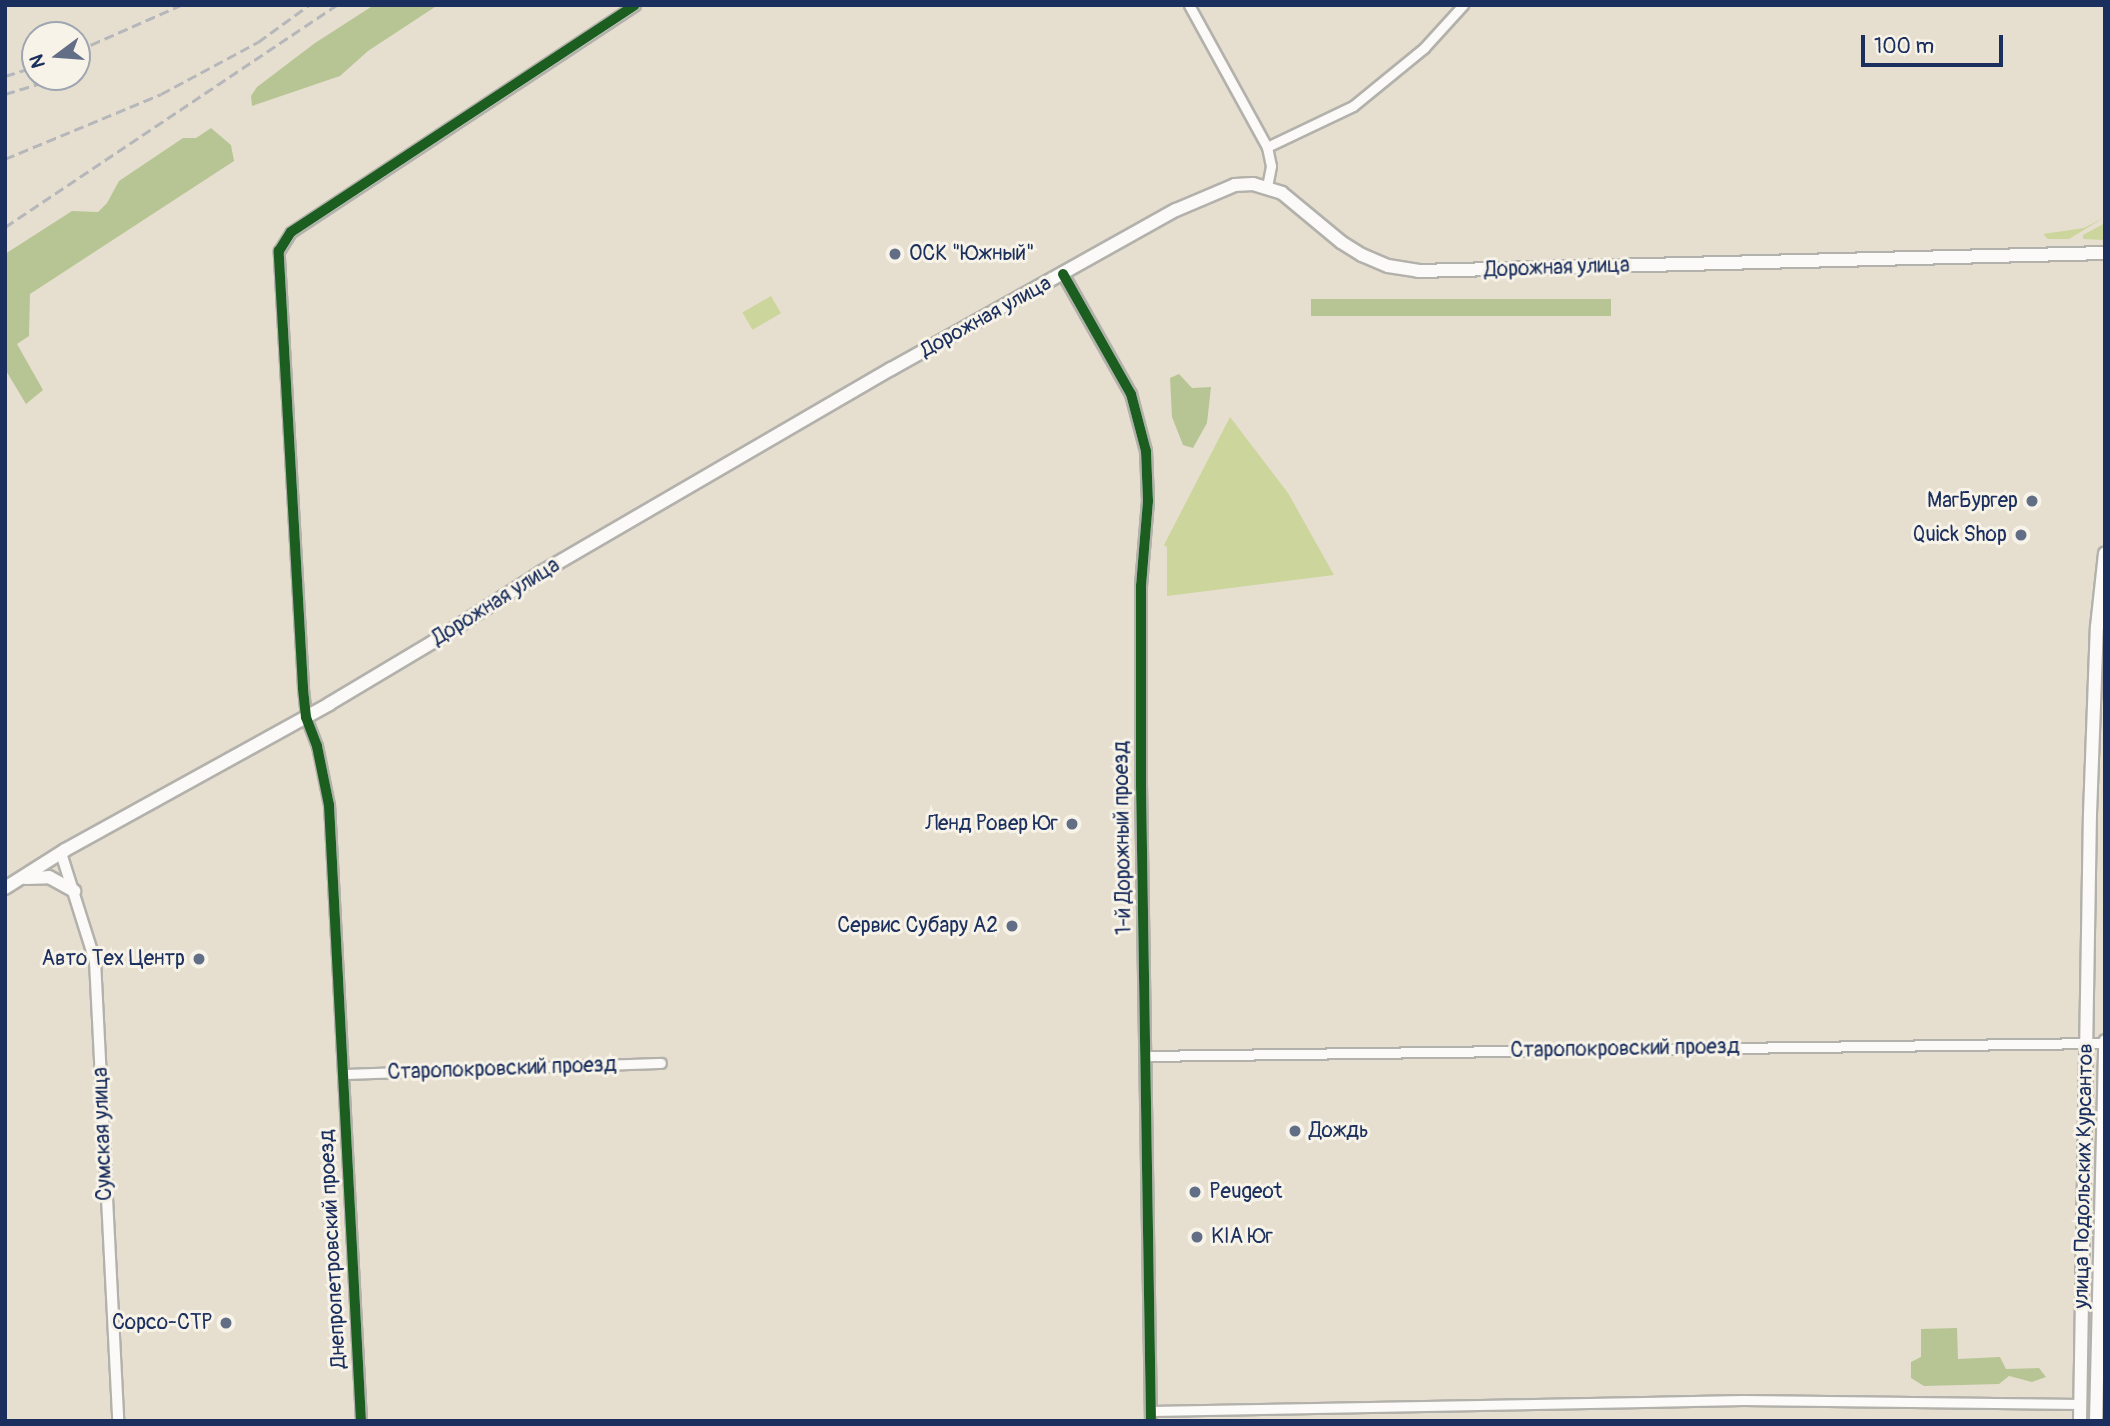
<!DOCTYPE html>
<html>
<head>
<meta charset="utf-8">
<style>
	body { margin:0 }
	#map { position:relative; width:2110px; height:1426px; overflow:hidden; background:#e6dfcf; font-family:Pangolin,sans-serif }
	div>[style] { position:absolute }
	.green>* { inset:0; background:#ccd59b; transform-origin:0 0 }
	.forest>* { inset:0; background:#b7c594; transform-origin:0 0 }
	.roads { filter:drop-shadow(2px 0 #b3b1ab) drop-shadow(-2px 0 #b3b1ab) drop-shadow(0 2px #b3b1ab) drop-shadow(0 -2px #b3b1ab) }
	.minor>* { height:9px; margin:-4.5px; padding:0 4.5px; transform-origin:4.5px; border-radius:4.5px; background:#fbfaf8 }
	.tertiary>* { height:10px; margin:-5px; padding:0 5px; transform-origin:5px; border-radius:5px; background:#fbfaf8 }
	.secondary>* { height:12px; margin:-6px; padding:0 6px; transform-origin:6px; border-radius:6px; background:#fbfaf8 }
	.rail>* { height:2.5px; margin-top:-1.25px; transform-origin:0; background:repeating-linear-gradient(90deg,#b6b7ba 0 10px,transparent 0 15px) }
	.cycleway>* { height:10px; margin:-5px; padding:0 5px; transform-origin:5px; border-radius:5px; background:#1b5e20 }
	.dots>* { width:19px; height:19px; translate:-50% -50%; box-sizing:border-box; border:4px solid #f7f3e8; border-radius:50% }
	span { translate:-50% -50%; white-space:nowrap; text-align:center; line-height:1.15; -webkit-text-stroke:6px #f7f3e8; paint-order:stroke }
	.poi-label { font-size:21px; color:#1b2f5e }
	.left { translate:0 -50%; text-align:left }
	.right { translate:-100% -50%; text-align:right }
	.street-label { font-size:21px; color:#1b2f5e }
	.frame { position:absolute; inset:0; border:7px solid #1b2f5e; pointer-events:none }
	.north { position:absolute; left:21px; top:21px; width:70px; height:70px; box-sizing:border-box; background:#f7f3e8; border:2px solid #9fa5b1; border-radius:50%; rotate:254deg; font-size:19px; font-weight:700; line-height:28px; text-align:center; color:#1b2f5e }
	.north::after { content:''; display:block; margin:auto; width:24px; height:32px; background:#626d86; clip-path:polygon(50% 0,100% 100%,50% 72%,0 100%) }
	.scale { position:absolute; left:1861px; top:35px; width:142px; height:32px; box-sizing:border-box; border:4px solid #1b2f5e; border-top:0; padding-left:9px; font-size:21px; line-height:24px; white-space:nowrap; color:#1b2f5e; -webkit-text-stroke:5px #f7f3e8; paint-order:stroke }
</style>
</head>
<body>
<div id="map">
	<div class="green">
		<div style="clip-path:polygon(2105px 217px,2069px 239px,2048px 239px,2043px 234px,2084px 228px)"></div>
		<div style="clip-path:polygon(2105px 223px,2105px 240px,2083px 239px,2083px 235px)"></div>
		<div style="left:771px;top:296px;width:20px;height:33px;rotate:60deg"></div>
		<div style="clip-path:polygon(1230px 417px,1288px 493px,1334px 575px,1167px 596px,1167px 547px,1164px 545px)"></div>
	</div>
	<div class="forest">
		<div style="clip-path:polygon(374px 5px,438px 5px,368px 51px,340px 76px,252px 106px,251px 96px,257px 87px,315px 43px)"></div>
		<div style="clip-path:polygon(211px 128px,231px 145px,234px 161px,30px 294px,29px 336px,17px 344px,43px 390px,26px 404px,5px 369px,5px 254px,72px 211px,98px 212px,107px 203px,119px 181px,183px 138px,196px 138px)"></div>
		<div style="left:1611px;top:299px;width:17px;height:300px;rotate:90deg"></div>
		<div style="clip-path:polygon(1179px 374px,1192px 388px,1211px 387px,1207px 423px,1193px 448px,1183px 445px,1172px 417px,1170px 378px)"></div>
		<div style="clip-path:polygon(1957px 1328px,1958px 1359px,2000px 1357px,2006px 1369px,2039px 1368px,2046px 1377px,2032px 1382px,2009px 1376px,1999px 1384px,1924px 1386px,1911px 1378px,1911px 1362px,1921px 1357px,1921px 1329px)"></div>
	</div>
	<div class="roads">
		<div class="minor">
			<div style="left:1189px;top:5px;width:162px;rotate:61.2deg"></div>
			<div style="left:1267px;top:147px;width:19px;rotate:78deg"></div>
			<div style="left:1271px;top:166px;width:21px;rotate:101deg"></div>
			<div style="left:1267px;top:147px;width:95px;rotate:-25.5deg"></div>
			<div style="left:1353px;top:106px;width:92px;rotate:-39.2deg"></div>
			<div style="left:1424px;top:48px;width:58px;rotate:-47.8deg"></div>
			<div style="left:1144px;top:1056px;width:961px;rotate:-0.78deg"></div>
			<div style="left:343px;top:1074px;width:318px;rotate:-2deg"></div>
			<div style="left:1151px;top:1411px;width:592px;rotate:-1.06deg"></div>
			<div style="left:1743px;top:1400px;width:337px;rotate:0.7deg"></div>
			<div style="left:361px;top:1421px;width:617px;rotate:-92.97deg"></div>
			<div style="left:329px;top:805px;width:60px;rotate:-101.5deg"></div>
			<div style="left:317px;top:746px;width:31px;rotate:-111deg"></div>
			<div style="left:306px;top:717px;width:30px;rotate:-96deg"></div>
			<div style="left:303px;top:687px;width:437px;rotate:-93.2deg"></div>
			<div style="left:279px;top:251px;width:22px;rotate:-58deg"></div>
			<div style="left:291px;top:232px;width:412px;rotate:-33.4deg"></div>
		</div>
		<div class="tertiary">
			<div style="left:1063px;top:274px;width:138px;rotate:60.5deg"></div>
			<div style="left:1131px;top:394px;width:59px;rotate:75.3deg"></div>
			<div style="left:1146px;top:451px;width:50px;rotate:87.7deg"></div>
			<div style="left:1148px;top:501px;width:85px;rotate:94.7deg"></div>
			<div style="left:1141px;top:586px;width:199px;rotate:90deg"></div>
			<div style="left:1141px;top:785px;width:636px;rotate:89.1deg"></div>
			<div style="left:61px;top:853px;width:113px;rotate:72.5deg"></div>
			<div style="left:95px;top:961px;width:461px;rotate:87.1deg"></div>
		</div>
		<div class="secondary">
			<div style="left:26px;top:878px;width:23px;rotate:-2deg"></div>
			<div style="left:49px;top:877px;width:29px;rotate:29deg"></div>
			<div style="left:5px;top:888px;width:71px;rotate:-32.3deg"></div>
			<div style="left:65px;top:850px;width:302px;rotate:-28.9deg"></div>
			<div style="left:329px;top:704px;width:121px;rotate:-30.8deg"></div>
			<div style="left:433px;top:642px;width:130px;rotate:-32.7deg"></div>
			<div style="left:542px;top:572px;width:404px;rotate:-30.2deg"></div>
			<div style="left:891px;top:369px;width:326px;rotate:-29.2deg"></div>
			<div style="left:1176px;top:210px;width:64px;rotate:-23deg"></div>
			<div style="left:1235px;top:185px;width:18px;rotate:-3deg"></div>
			<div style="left:1253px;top:184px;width:30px;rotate:17deg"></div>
			<div style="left:1282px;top:193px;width:77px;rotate:39.7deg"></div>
			<div style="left:1341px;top:242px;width:25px;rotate:32deg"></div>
			<div style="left:1362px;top:255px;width:28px;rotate:23deg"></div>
			<div style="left:1388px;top:266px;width:30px;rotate:9deg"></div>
			<div style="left:1418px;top:271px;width:687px;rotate:-1.5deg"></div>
			<div style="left:2080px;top:1421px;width:607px;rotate:-89.06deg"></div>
			<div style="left:2090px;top:814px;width:187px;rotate:-87.9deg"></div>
			<div style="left:2097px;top:627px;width:74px;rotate:-83.8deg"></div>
			<div style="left:2096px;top:1421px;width:380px;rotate:-88.6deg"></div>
		</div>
	</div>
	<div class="rail">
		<div style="left:77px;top:51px;width:114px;rotate:-23.9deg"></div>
		<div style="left:5px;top:76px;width:31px;rotate:-17deg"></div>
		<div style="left:5px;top:94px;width:59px;rotate:-16.9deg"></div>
		<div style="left:5px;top:159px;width:169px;rotate:-22.6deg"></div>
		<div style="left:161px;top:94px;width:110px;rotate:-28.2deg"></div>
		<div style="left:258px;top:42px;width:63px;rotate:-36deg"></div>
		<div style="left:5px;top:227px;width:399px;rotate:-33.8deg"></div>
	</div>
	<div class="cycleway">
		<div style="left:1063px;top:274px;width:138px;rotate:60.5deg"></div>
		<div style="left:1131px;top:394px;width:59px;rotate:75.3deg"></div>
		<div style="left:1146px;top:451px;width:50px;rotate:87.7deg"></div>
		<div style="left:1148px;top:501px;width:85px;rotate:94.7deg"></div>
		<div style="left:1141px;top:586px;width:199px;rotate:90deg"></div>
		<div style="left:1141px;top:785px;width:636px;rotate:89.1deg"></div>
		<div style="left:361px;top:1421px;width:617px;rotate:-92.97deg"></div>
		<div style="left:329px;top:805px;width:60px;rotate:-101.5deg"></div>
		<div style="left:317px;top:746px;width:31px;rotate:-111deg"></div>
		<div style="left:306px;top:717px;width:30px;rotate:-96deg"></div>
		<div style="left:303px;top:687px;width:437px;rotate:-93.2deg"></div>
		<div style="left:279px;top:251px;width:22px;rotate:-58deg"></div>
		<div style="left:291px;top:232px;width:412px;rotate:-33.4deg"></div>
	</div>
	<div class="dots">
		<div style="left:895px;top:254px;background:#626d86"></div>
		<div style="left:2032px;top:501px;background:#626d86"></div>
		<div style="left:2021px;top:535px;background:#626d86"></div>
		<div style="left:1072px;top:824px;background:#626d86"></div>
		<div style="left:1012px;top:926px;background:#626d86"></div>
		<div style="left:199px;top:959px;background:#626d86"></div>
		<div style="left:1295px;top:1131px;background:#626d86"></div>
		<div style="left:1195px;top:1192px;background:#626d86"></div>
		<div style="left:1197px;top:1237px;background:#626d86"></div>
		<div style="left:226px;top:1323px;background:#626d86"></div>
	</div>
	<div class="poi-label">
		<span class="left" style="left:909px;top:254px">ОСК "Южный"</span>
		<span class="right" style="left:2018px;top:501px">МагБургер</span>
		<span class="right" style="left:2007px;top:535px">Quick Shop</span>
		<span class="right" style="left:1058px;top:824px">Ленд Ровер Юг</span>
		<span class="right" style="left:998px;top:926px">Сервис Субару А2</span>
		<span class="right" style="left:185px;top:959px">Авто Тех Центр</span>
		<span class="left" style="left:1309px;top:1131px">Дождь</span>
		<span class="left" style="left:1209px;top:1192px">Peugeot</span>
		<span class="left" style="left:1211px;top:1237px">KIA Юг</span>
		<span class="right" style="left:212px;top:1323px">Сорсо-СТР</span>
	</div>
	<div class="street-label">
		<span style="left:1557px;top:268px;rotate:-2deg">Дорожная улица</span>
		<span style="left:986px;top:317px;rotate:-29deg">Дорожная улица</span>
		<span style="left:496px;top:602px;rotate:-32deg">Дорожная улица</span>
		<span style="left:1123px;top:838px;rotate:-91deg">1-й Дорожный проезд</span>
		<span style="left:1625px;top:1049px;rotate:-1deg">Старопокровский проезд</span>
		<span style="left:502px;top:1069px;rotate:-2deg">Старопокровский проезд</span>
		<span style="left:103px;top:1134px;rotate:-92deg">Сумская улица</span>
		<span style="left:2084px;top:1176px;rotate:-89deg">улица Подольских Курсантов</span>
		<span style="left:333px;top:1249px;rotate:-93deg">Днепропетровский проезд</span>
	</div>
	<div class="frame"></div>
	<div class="north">N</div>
	<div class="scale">100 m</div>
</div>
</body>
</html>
